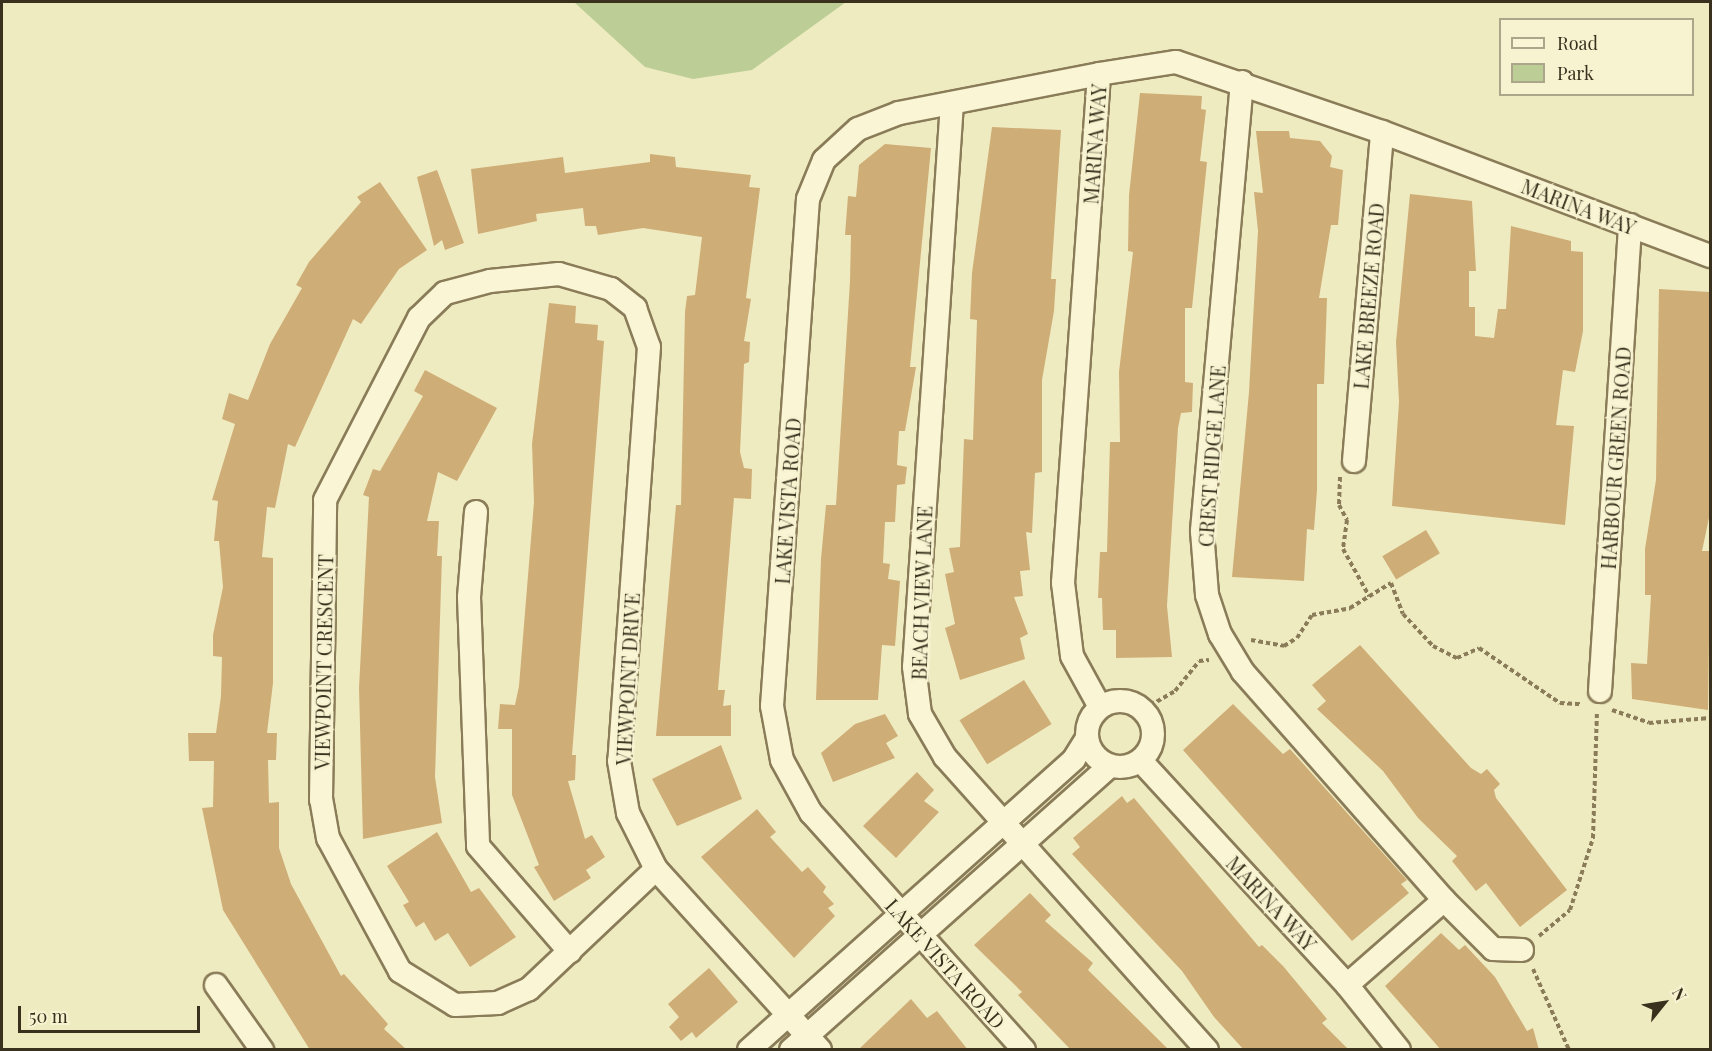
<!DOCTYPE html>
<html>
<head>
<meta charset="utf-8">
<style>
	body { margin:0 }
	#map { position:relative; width:1712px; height:1051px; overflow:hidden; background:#efebc1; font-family:"Playfair Display",serif }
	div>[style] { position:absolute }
	.green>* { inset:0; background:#bcce95 }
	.building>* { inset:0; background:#cfad76; transform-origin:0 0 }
	.path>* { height:4px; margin-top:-2px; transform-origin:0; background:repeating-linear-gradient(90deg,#8a7c58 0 4.5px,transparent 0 7.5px) }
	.roads { filter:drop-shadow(2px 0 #8a7c58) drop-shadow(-2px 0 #8a7c58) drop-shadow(0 2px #8a7c58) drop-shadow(0 -2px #8a7c58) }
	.minor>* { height:22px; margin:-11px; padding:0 11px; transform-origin:11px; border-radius:11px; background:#faf6d5 }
	.minor>.ring { margin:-11px; padding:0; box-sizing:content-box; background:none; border:22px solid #faf6d5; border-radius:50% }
	span { translate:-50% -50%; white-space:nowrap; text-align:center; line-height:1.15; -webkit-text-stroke:5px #f7f3d1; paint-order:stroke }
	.street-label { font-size:20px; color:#39301d }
	.frame { position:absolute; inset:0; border:3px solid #39301d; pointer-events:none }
	.legend { position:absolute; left:1499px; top:18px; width:195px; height:78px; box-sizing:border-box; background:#f7f3d1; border:2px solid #aba589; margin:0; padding:8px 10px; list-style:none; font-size:18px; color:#39301d }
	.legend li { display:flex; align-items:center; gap:12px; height:30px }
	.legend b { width:30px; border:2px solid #aba589 }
	.north { position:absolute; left:1634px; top:973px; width:60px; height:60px; -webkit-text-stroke:4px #f7f3d1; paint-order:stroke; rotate:60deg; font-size:16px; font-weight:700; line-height:24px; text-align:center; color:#39301d }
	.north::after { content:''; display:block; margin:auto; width:21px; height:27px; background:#39301d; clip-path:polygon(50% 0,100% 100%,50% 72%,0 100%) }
	.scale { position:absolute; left:18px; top:1006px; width:182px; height:27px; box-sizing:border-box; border:3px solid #39301d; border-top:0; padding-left:8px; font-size:18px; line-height:21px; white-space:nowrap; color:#39301d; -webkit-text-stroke:4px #f7f3d1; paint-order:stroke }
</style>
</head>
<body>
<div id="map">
	<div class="green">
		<div style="clip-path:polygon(574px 2px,846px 2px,752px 70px,693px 79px,645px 67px)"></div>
	</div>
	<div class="building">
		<div style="clip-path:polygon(1140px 93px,1202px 96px,1201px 109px,1206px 110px,1200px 161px,1207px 162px,1192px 308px,1185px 308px,1185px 382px,1193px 383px,1192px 412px,1181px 413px,1178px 428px,1167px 606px,1172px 657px,1116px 658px,1116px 630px,1103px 630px,1102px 598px,1098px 598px,1100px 552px,1107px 552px,1110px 442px,1120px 442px,1119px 372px,1133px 252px,1128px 251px,1129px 195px)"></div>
		<div style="clip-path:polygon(992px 127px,1061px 130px,1051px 279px,1056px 279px,1054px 311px,1042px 380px,1042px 472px,1035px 473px,1032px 533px,1026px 532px,1030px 570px,1020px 571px,1023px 596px,1014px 597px,1028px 634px,1020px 638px,1025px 659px,960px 680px,945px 628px,955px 624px,945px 574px,954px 572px,949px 548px,960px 547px,964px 439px,973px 440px,977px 320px,970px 319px,972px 273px)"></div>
		<div style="clip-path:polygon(1256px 131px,1289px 131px,1290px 138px,1320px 141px,1332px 156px,1330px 167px,1343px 170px,1338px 225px,1331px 225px,1319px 298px,1327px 298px,1324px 384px,1317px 384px,1317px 490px,1314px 530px,1307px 529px,1304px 581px,1232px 577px,1249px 392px,1258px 231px,1254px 192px,1263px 193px)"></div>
		<div style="clip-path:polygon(885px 144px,931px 148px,910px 367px,916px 367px,905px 431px,899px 431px,897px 465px,907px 467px,905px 484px,897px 485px,895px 522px,885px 522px,883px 563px,890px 564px,888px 579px,900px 581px,895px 646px,882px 645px,878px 700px,816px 700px,821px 559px,826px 505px,836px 505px,850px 281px,851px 235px,845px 235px,848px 196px,856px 197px,859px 165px)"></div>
		<div style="clip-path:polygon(650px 154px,675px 157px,676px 167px,751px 175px,749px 187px,760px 188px,746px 298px,751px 299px,744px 341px,750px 342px,749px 362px,744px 364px,740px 452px,744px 468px,752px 469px,751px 499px,734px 498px,718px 690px,725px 690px,723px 706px,731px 705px,731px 736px,656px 736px,676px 505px,681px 505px,685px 312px,687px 296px,695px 295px,702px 237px,643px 228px,598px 235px,596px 226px,585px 226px,583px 208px,536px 214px,537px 221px,478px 234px,471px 169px,563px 157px,565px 173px,650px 162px)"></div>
		<div style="clip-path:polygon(437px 170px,464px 243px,445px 250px,442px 240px,434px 246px,417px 177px)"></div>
		<div style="clip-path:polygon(380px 182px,427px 250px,399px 269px,361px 324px,353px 319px,295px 447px,288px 444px,275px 508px,267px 507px,262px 557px,273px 558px,273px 683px,267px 733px,277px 733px,276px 760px,268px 760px,269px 803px,279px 802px,279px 848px,291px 884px,341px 976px,344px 974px,388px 1024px,384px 1029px,407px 1050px,310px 1050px,223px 910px,202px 808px,213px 807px,214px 761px,189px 761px,188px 733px,216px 733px,221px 696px,222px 657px,213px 656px,213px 635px,223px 587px,219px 541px,214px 541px,218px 501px,212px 500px,235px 424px,222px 419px,229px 393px,248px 400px,270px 344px,302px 288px,296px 285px,309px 262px,361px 202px,357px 197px)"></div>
		<div style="clip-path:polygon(1410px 194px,1472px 201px,1476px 271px,1469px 271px,1469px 307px,1475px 307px,1475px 336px,1494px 338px,1498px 309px,1506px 309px,1511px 226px,1571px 241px,1571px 251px,1583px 252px,1583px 331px,1575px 372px,1563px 370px,1556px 425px,1574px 426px,1565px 525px,1392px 506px,1399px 402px,1396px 342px)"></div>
		<div style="clip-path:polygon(1659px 289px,1710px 292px,1710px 513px,1702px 551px,1709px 551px,1710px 570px,1708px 710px,1632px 699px,1631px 663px,1647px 664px,1651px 595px,1645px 595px,1645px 549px,1656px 480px)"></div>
		<div style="clip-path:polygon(549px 303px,576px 306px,575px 323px,598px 325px,597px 340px,604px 341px,572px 755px,576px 755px,575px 780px,568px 781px,585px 839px,592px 835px,605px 857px,586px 870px,591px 878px,554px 901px,534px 867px,539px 865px,512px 795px,512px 729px,498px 729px,500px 704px,515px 705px,519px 686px,534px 502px,532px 444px)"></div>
		<div style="clip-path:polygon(425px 370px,497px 408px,457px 481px,438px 472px,427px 521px,439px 521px,437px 556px,442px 556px,435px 777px,442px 823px,363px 839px,359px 688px,369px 497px,363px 495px,373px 469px,380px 471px,423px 396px,414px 391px)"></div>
		<div style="left:1426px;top:530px;width:27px;height:51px;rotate:59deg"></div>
		<div style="clip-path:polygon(1360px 645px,1471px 768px,1481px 774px,1487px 769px,1500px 784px,1494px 790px,1496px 798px,1567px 890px,1520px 927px,1486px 883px,1476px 891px,1452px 861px,1457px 856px,1418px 818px,1383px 771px,1317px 709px,1326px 701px,1312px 685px)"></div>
		<div style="left:1024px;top:680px;width:52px;height:76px;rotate:58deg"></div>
		<div style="clip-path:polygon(1233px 704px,1283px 754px,1290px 749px,1407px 880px,1401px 884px,1409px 893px,1352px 941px,1183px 750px)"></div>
		<div style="clip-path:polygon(885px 714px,898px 736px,886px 743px,895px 758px,833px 782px,821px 753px,855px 724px)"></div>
		<div style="clip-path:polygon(721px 745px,742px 799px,677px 826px,652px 779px)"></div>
		<div style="clip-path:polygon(917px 772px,934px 790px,924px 801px,939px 812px,896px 858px,863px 826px)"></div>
		<div style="clip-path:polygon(1122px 796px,1127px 803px,1134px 798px,1259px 947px,1262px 945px,1283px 966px,1327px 1019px,1322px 1023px,1349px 1050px,1244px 1050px,1214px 1017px,1182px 971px,1072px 854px,1080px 847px,1073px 838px)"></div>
		<div style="clip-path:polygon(757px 809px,776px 832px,770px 837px,802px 872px,808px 867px,826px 887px,823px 892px,834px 904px,828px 908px,835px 916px,794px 958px,701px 857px)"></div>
		<div style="clip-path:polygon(437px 832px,471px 892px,479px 888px,516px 937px,470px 967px,448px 933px,435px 941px,424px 922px,416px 927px,403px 905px,409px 902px,387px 866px)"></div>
		<div style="clip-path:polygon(1030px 893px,1051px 915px,1045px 921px,1093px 963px,1088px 970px,1169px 1050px,1071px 1050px,1018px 995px,1022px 992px,974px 945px)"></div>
		<div style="clip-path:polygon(1441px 933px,1459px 950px,1465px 945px,1495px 977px,1527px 1031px,1533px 1028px,1539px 1050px,1441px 1050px,1385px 986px)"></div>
		<div style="clip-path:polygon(709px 968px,738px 1002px,696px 1038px,692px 1032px,681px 1041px,669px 1027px,679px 1017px,668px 1004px)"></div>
		<div style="clip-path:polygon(911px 999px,927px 1018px,937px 1011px,968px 1050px,858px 1050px)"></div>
	</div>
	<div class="path">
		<div style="left:1340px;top:477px;width:28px;rotate:92deg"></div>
		<div style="left:1339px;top:505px;width:17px;rotate:62deg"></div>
		<div style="left:1347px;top:520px;width:29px;rotate:98deg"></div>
		<div style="left:1343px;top:549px;width:54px;rotate:61deg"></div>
		<div style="left:1251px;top:640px;width:34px;rotate:10deg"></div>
		<div style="left:1284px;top:646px;width:15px;rotate:-32deg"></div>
		<div style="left:1297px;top:638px;width:27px;rotate:-57deg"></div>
		<div style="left:1312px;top:615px;width:39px;rotate:-10deg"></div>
		<div style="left:1350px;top:608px;width:48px;rotate:-31.4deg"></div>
		<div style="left:1391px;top:583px;width:33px;rotate:69deg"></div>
		<div style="left:1403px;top:614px;width:44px;rotate:46.8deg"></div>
		<div style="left:1433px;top:646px;width:27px;rotate:27deg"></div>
		<div style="left:1457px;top:658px;width:24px;rotate:-24deg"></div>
		<div style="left:1479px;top:648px;width:98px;rotate:34.2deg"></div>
		<div style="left:1560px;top:703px;width:22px;rotate:3deg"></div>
		<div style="left:1144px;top:709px;width:36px;rotate:-30deg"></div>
		<div style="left:1175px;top:691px;width:38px;rotate:-51deg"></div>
		<div style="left:1199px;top:661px;width:10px;rotate:-6deg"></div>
		<div style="left:1612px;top:710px;width:39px;rotate:19deg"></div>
		<div style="left:1649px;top:723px;width:61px;rotate:-4.7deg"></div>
		<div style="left:1539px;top:936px;width:40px;rotate:-40deg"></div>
		<div style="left:1570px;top:910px;width:76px;rotate:-72.3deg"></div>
		<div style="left:1593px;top:838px;width:125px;rotate:-88.2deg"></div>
		<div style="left:1533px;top:969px;width:89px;rotate:66deg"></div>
	</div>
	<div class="roads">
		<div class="minor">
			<div style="left:1242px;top:82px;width:451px;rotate:95.1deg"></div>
			<div style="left:1202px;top:531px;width:64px;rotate:85.5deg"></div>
			<div style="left:1207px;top:595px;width:41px;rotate:71.6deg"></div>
			<div style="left:1220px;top:634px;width:44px;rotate:58.8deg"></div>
			<div style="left:1243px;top:672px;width:304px;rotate:48.6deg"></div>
			<div style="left:1444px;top:900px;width:69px;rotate:45deg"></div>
			<div style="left:1493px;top:949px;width:29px;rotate:2deg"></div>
			<div style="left:952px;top:103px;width:565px;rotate:93.85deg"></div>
			<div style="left:914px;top:667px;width:47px;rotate:82.7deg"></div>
			<div style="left:920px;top:714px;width:50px;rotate:59.8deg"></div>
			<div style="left:945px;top:757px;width:393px;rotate:48.2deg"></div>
			<div style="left:1354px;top:461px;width:330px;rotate:-85.1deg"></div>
			<div style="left:476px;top:512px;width:85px;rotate:94.7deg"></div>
			<div style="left:469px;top:597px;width:249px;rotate:87.9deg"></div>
			<div style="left:478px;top:846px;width:140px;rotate:49deg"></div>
			<div style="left:1600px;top:691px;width:467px;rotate:-86.3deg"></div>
			<div class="ring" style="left:1087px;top:701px;width:44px;height:44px"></div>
			<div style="left:1100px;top:707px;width:58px;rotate:-118.8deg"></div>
			<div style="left:1072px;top:656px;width:74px;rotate:-97deg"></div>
			<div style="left:1063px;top:583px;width:510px;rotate:-85.95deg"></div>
			<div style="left:1099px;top:74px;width:78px;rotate:-8.9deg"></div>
			<div style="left:1176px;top:62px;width:218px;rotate:18.8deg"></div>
			<div style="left:1382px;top:132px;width:351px;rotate:20.7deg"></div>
			<div style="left:1141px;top:761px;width:304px;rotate:47.4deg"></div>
			<div style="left:1347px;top:985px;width:83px;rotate:51.3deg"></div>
			<div style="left:656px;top:869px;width:175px;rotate:136.6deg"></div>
			<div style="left:529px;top:989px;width:34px;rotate:156deg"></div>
			<div style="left:498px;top:1003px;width:43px;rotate:177.3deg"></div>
			<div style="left:455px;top:1005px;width:65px;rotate:-148.3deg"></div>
			<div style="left:400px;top:971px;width:151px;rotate:-118.4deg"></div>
			<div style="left:328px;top:838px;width:39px;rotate:-100deg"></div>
			<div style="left:321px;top:800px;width:300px;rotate:-89.2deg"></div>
			<div style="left:325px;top:500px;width:205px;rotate:-62.7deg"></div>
			<div style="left:419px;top:318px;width:36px;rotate:-44deg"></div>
			<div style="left:445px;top:293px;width:47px;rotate:-14.9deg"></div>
			<div style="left:490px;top:281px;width:69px;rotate:-5.8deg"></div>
			<div style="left:559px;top:274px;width:54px;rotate:16.1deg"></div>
			<div style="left:611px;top:289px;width:31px;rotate:38deg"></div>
			<div style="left:635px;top:308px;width:41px;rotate:70.3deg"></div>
			<div style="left:649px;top:347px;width:415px;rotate:94.1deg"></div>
			<div style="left:619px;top:761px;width:53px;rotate:80.2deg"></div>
			<div style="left:628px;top:813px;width:63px;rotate:63.4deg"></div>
			<div style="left:656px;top:869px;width:244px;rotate:47.8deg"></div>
			<div style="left:216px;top:985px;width:80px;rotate:54.7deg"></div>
			<div style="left:1347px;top:985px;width:129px;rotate:-41.2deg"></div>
			<div style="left:749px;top:1050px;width:436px;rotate:-41.8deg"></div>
			<div style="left:1074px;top:759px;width:25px;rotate:-58deg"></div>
			<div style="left:791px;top:1050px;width:427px;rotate:-41.7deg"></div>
			<div style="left:1024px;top:1050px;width:319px;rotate:-131.9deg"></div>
			<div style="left:811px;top:813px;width:60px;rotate:-118.7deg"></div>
			<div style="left:782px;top:760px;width:55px;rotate:-100.5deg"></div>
			<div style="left:772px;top:706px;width:508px;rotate:-85.94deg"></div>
			<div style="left:808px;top:199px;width:42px;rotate:-67.7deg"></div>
			<div style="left:824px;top:160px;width:46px;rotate:-42.4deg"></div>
			<div style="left:858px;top:129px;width:44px;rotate:-21.3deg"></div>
			<div style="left:899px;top:113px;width:204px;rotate:-11deg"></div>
		</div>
	</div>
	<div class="street-label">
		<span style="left:1094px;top:144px;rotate:-86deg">MARINA WAY</span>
		<span style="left:1579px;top:206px;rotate:21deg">MARINA WAY</span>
		<span style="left:1368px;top:296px;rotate:-85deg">LAKE BREEZE ROAD</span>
		<span style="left:1211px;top:456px;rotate:-86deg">CREST RIDGE LANE</span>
		<span style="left:1615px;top:458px;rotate:-86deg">HARBOUR GREEN ROAD</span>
		<span style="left:787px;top:501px;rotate:-86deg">LAKE VISTA ROAD</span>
		<span style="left:921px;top:593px;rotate:-88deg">BEACH VIEW LANE</span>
		<span style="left:323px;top:662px;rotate:-89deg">VIEWPOINT CRESCENT</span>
		<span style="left:627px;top:679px;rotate:-87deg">VIEWPOINT DRIVE</span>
		<span style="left:1272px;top:903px;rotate:47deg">MARINA WAY</span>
		<span style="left:946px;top:963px;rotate:48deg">LAKE VISTA ROAD</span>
	</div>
	<div class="frame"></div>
	<ul class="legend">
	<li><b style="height:8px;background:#faf6d5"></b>Road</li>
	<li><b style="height:16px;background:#bcce95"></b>Park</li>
	</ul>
	<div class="north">N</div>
	<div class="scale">50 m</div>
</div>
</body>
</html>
